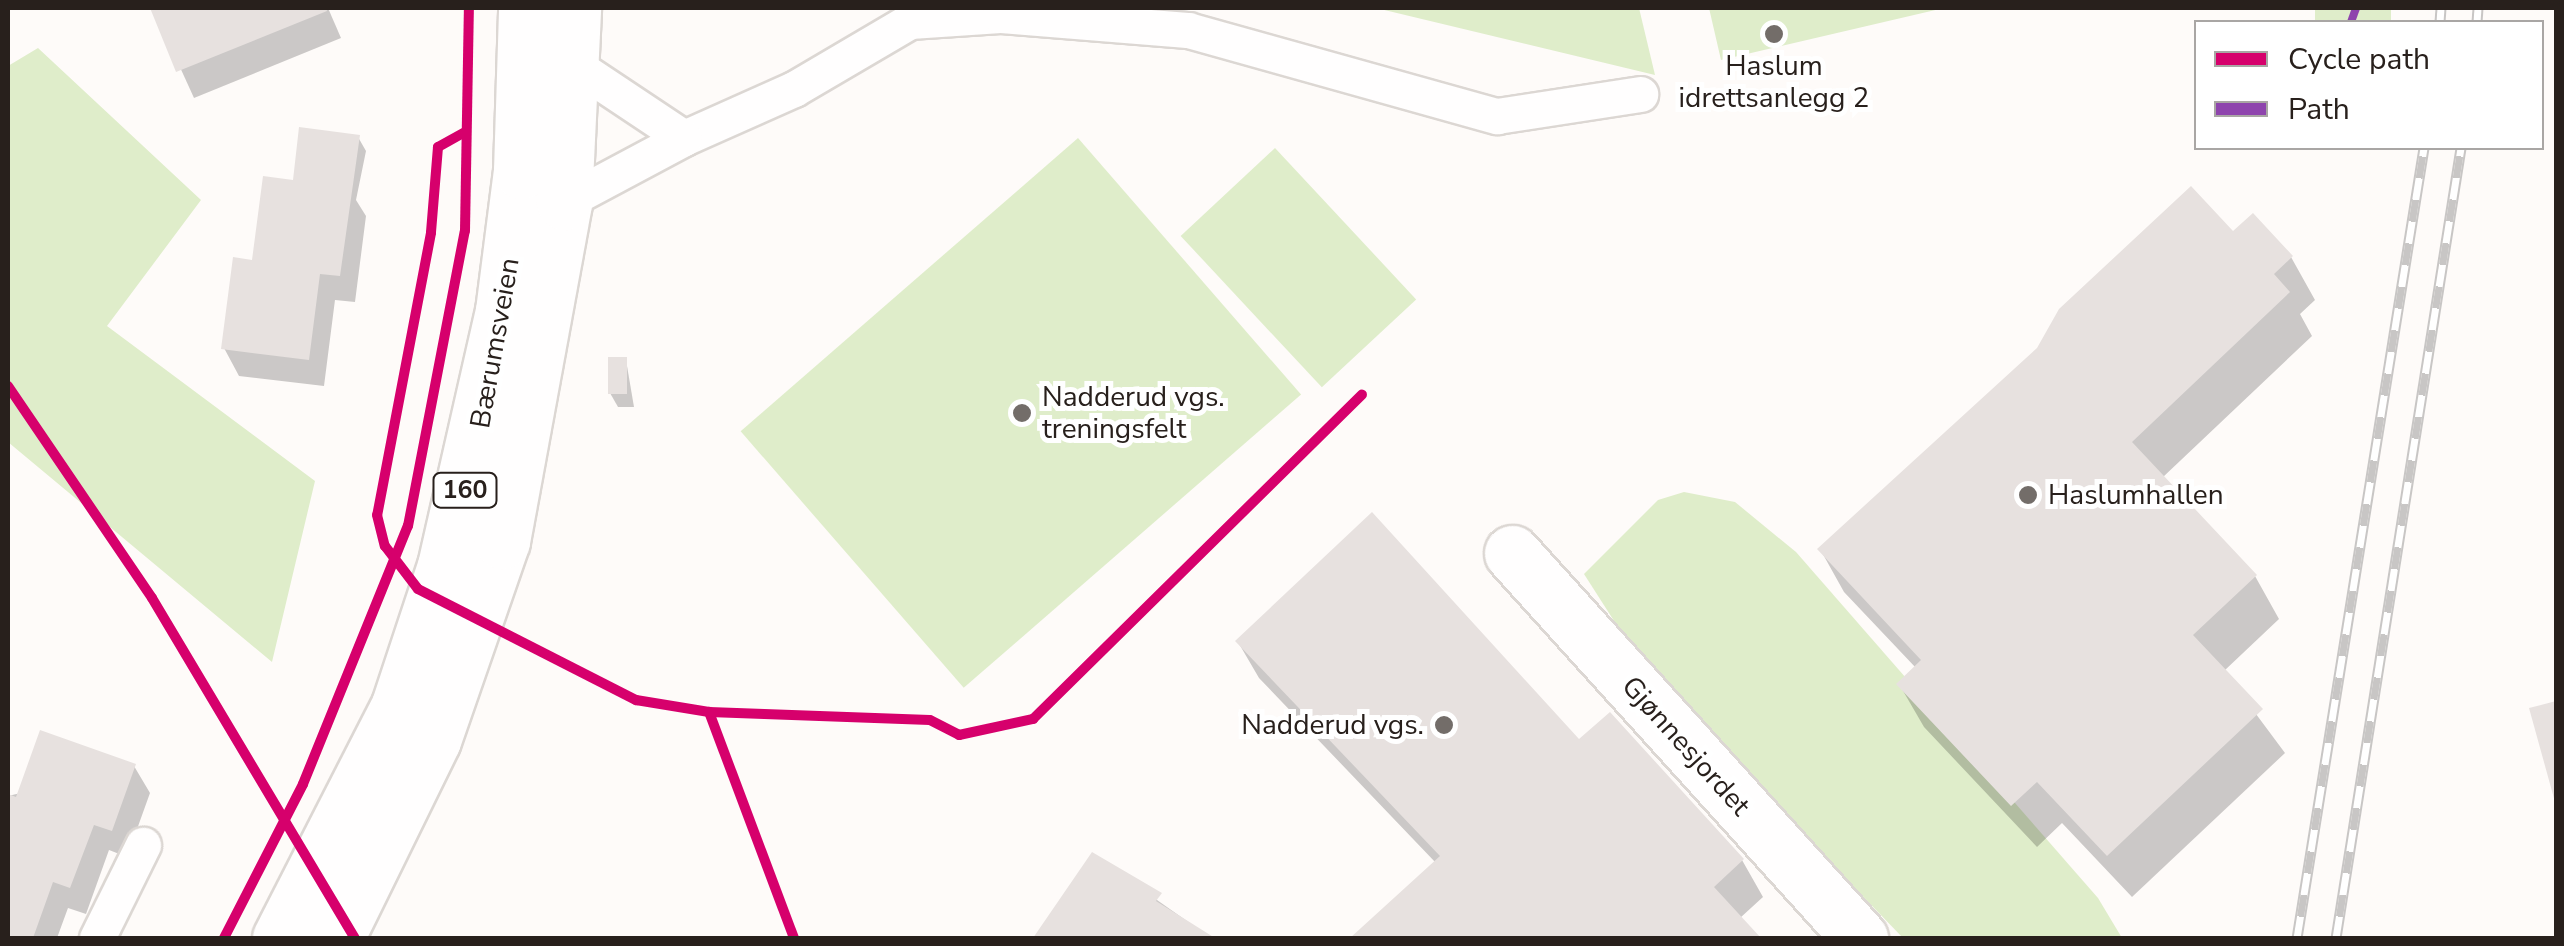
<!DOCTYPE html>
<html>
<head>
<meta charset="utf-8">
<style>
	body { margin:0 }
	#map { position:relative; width:2564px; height:946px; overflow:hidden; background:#fefbf9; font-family:"Nunito Sans",sans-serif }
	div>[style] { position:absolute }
	.green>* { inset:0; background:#dfedca; transform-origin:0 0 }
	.shadow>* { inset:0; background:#0003 }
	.building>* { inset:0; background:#e7e1df; transform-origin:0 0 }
	.roads { filter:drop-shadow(2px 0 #dcd7d3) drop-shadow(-2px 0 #dcd7d3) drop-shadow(0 2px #dcd7d3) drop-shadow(0 -2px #dcd7d3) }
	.lane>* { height:35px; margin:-17.5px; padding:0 17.5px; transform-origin:17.5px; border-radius:17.5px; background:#fffefe }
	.street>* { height:55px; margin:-27.5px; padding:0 27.5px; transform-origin:27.5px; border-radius:27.5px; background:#fffefe }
	.primary>* { height:55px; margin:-27.5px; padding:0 27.5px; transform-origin:27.5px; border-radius:27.5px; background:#fffefe }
	.rail>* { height:11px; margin-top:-5.5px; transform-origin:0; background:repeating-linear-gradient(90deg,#fff 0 22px,#c8c6c5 0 44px); box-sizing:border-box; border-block:2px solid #c8c6c5 }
	.quiet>* { height:8px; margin-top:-4px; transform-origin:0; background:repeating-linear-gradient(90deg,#8e44ad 0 15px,transparent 0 23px) }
	.cycleway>* { height:10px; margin:-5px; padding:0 5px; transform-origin:5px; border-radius:5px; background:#d6006c }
	.dots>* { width:28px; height:28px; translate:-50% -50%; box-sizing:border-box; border:5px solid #fff; border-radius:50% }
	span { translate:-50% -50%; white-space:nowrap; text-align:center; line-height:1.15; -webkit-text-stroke:10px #fff; paint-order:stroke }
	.shield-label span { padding:2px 8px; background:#fff; border:2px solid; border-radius:8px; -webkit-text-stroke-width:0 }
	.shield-label { font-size:25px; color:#28201c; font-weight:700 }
	.poi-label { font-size:28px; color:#28201c }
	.left { translate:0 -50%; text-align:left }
	.right { translate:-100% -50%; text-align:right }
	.street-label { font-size:28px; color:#28201c }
	.frame { position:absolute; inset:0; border:10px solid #28201c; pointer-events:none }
	.legend { position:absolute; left:2194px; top:20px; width:350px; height:130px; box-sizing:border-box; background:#fff; border:2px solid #a9a6a4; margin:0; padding:12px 18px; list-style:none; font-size:30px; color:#28201c }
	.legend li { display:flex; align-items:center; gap:20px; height:50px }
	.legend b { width:50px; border:2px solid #a9a6a4 }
</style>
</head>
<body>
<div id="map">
	<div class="green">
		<div style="clip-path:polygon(1376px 8px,1639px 8px,1655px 75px)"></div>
		<div style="clip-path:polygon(1709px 8px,1944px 8px,1721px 60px)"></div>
		<div style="left:2315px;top:8px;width:76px;height:14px"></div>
		<div style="clip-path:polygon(38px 48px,201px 200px,107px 326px,315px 481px,272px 662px,8px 442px,8px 66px)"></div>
		<div style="left:1078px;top:138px;width:340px;height:447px;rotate:49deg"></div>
		<div style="left:1275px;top:148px;width:207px;height:129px;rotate:47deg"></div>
		<div style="clip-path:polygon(1684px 492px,1735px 502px,1796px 552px,2098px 898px,2122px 938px,1903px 938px,1648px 674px,1584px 574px,1658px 500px)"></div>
	</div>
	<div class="shadow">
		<div style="clip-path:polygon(153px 8px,328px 8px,341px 38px,194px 98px)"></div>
		<div style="clip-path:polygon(358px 137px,366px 151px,356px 200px,366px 216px,355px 302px,335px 300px,324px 386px,239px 376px,224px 348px,254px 263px,295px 182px)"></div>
		<div style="clip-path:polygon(2233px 235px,2291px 257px,2315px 300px,2300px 314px,2312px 336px,2162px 478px,2255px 576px,2279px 619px,2224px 671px,2285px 753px,2132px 897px,2062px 823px,2037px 847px,1924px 727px,1899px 684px,1916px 668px,1844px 592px,1820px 549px)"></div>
		<div style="clip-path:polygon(626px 360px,634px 407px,618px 407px,610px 393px)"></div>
		<div style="clip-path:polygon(1238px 642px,1579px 743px,1742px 860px,1763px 897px,1740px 918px,1758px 938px,1354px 938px,1436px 863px,1259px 678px)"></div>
		<div style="clip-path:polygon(134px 766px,150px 793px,127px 857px,109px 850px,86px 914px,68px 908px,57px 938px,8px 938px,8px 796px)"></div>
		<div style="clip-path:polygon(1093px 855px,1211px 938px,1037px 938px)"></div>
	</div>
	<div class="building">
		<div style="clip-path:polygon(150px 8px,326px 8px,327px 11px,176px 72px)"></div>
		<div style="clip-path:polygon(299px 127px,360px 135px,340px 276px,320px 274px,309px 360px,221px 349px,233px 257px,252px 260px,263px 176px,293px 180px)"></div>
		<div style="clip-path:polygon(2191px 186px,2233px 231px,2253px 213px,2293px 256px,2274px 274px,2290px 292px,2132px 442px,2257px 575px,2193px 635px,2263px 709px,2107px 856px,2037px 782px,2011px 806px,1896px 684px,1921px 660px,1817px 549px,2037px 348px,2059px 309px)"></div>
		<div style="left:608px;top:357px;width:19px;height:37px"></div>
		<div style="clip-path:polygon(1372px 512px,1579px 739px,1610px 712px,1744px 859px,1714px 887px,1761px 938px,1350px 938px,1440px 856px,1235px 641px)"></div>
		<div style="clip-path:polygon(2556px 701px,2556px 801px,2555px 802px,2529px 708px)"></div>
		<div style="clip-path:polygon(40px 730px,136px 764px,112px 831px,94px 825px,70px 888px,53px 882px,33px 938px,8px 938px,8px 794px,16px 797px)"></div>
		<div style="clip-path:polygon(1092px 852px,1162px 893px,1156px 901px,1215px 938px,1033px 938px)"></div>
	</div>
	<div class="roads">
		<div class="lane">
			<div style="left:684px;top:138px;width:120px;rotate:-24deg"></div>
			<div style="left:794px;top:89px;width:134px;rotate:-30.4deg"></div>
			<div style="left:910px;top:21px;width:90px;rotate:-3.8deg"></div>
			<div style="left:1000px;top:15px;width:189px;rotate:4.6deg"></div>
			<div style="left:1188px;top:30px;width:321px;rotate:15.6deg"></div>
			<div style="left:1497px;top:116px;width:145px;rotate:-8.7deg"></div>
			<div style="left:564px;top:202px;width:136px;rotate:-28.1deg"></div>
			<div style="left:684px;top:138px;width:133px;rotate:-146.3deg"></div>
			<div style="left:97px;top:938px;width:104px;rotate:-63.7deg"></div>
		</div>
		<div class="street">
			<div style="left:1512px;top:553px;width:519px;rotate:47.89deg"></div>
		</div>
		<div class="primary">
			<div style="left:280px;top:938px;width:262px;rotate:-62.9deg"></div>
			<div style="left:399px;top:705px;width:146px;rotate:-71.7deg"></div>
			<div style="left:445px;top:566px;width:262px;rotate:-77.2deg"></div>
			<div style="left:503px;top:311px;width:141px;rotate:-82.7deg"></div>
			<div style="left:521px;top:171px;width:163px;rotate:-88.2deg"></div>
			<div style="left:336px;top:938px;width:220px;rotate:-63.9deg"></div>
			<div style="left:433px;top:740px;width:211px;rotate:-70.9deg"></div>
			<div style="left:502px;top:541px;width:345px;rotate:-79.6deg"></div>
			<div style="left:564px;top:202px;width:194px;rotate:-87.3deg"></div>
		</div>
	</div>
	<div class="rail">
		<div style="left:2440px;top:22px;width:14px;rotate:-86deg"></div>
		<div style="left:2477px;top:22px;width:14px;rotate:-86deg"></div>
		<div style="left:2297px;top:938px;width:800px;rotate:-80.87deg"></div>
		<div style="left:2336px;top:938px;width:800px;rotate:-81.01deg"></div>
	</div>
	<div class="quiet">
		<div style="left:2351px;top:22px;width:15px;rotate:-70deg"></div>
	</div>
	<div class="cycleway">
		<div style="left:465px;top:132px;width:31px;rotate:151deg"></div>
		<div style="left:438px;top:147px;width:86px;rotate:94.7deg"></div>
		<div style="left:431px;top:233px;width:287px;rotate:100.8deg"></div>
		<div style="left:377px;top:515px;width:32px;rotate:76deg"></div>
		<div style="left:385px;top:546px;width:54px;rotate:52.5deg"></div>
		<div style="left:418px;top:589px;width:245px;rotate:27deg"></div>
		<div style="left:636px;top:700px;width:74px;rotate:9.3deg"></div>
		<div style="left:709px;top:712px;width:221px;rotate:2.1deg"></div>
		<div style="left:930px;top:720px;width:33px;rotate:27deg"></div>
		<div style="left:959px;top:735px;width:76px;rotate:-12.2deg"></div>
		<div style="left:1033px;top:719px;width:462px;rotate:-44.6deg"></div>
		<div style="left:8px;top:386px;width:256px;rotate:55.8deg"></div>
		<div style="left:152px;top:598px;width:396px;rotate:59.2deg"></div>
		<div style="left:709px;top:712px;width:241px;rotate:69.4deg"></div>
		<div style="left:224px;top:938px;width:173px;rotate:-62.8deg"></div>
		<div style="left:303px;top:784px;width:279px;rotate:-67.9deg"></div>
		<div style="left:408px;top:526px;width:300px;rotate:-79.1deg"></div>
		<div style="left:465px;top:231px;width:223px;rotate:-89deg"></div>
	</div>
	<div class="dots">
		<div style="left:1774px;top:34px;background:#736d69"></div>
		<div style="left:1022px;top:413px;background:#736d69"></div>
		<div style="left:2028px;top:495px;background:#736d69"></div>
		<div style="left:1444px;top:725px;background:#736d69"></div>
	</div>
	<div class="shield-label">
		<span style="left:465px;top:490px">160</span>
	</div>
	<div class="poi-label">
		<span style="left:1774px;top:82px">Haslum<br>idrettsanlegg 2</span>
		<span class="left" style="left:1042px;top:413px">Nadderud vgs.<br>treningsfelt</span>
		<span class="left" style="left:2048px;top:495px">Haslumhallen</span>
		<span class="right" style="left:1424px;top:725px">Nadderud vgs.</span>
	</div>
	<div class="street-label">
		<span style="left:495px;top:343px;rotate:-80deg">Bærumsveien</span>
		<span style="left:1686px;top:746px;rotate:48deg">Gjønnesjordet</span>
	</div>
	<div class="frame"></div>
	<ul class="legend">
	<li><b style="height:12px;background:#d6006c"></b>Cycle path</li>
	<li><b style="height:12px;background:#8e44ad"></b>Path</li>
	</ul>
</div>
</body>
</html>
